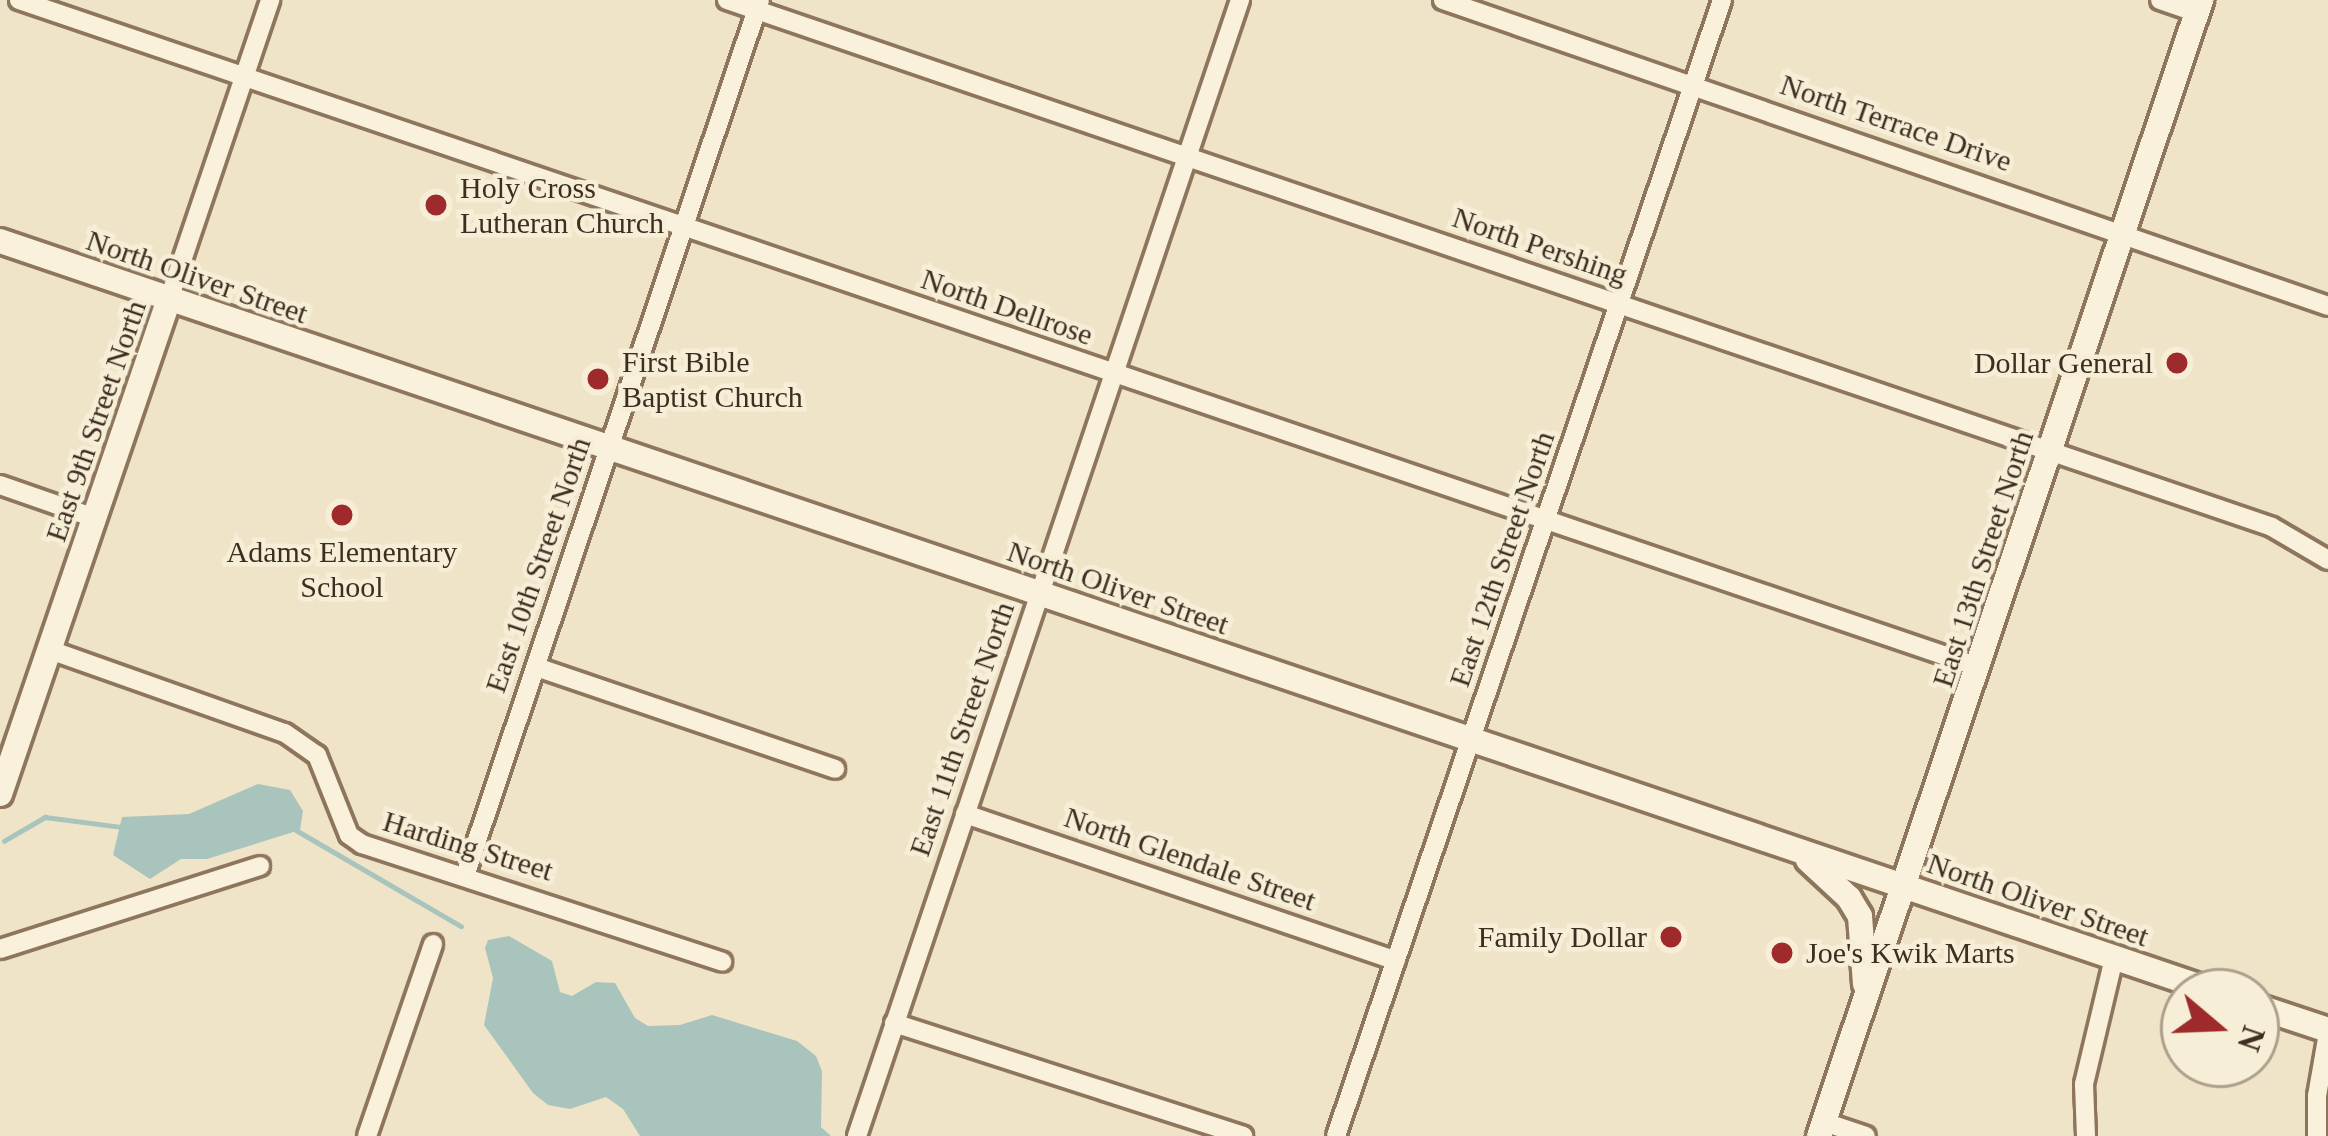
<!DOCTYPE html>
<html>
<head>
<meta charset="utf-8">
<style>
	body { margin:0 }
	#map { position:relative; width:2328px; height:1136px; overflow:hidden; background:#f0e4c8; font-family:Georgia,serif }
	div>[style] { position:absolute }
	.water>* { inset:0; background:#a9c4bc }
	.stream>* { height:4.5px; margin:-2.25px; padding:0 2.25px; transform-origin:2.25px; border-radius:2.25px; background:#a9c4bc }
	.roads { filter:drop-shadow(3px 0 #8d765c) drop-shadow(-3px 0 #8d765c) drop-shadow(0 3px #8d765c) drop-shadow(0 -3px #8d765c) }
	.street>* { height:18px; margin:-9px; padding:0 9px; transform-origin:9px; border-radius:9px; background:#faf1dc }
	.secondary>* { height:24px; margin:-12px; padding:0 12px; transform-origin:12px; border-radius:12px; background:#faf1dc }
	.dots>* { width:33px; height:33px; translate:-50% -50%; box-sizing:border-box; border:6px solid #f7eed8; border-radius:50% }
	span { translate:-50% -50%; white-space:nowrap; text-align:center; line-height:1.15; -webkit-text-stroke:9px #f7eed8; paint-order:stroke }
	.street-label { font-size:30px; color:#3d2e20 }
	.poi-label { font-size:30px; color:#3d2e20 }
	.left { translate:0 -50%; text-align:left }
	.right { translate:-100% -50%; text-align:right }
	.north { position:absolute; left:2160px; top:968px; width:120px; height:120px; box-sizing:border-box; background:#f7eed8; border:3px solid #ada18e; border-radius:50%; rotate:109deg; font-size:33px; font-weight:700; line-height:48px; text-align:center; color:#3d2e20 }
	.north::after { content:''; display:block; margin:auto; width:42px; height:54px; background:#9e2a2b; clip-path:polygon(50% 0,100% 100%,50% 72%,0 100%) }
</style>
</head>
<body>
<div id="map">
	<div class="water">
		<div style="clip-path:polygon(258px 784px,290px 790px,303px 811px,300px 830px,207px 859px,181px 859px,150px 879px,113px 855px,122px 817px,189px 814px)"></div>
		<div style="clip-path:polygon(509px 936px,552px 961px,560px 992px,572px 996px,596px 982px,615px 983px,635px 1018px,648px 1026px,680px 1025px,712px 1015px,797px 1041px,816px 1056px,822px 1071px,821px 1127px,831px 1136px,640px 1136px,623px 1109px,606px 1097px,570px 1109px,548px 1105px,533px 1093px,484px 1025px,493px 978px,485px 948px,488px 940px)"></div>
	</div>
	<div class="stream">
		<div style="left:296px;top:830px;width:191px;rotate:30.2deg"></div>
		<div style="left:4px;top:841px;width:48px;rotate:-30.3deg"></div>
		<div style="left:45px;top:817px;width:78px;rotate:7.4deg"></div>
	</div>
	<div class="roads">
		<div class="street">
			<div style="left:19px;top:0;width:2069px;rotate:18.8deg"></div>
			<div style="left:727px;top:0;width:1632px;rotate:18.83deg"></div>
			<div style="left:2272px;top:527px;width:65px;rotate:30.5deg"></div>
			<div style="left:1443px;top:0;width:936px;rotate:19.07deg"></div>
			<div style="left:2160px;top:0;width:39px;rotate:19deg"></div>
			<div style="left:169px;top:299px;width:316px;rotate:-71.3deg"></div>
			<div style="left:0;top:485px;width:101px;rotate:19.2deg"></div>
			<div style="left:50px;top:650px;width:249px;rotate:19.5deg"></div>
			<div style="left:285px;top:733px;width:39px;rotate:35deg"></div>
			<div style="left:317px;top:755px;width:86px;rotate:68.2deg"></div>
			<div style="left:349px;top:835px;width:16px;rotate:35deg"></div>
			<div style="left:362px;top:844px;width:379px;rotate:18.1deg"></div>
			<div style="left:536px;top:667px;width:316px;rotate:18.8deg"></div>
			<div style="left:965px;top:814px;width:455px;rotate:18.8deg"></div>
			<div style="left:465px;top:876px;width:924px;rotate:-71.39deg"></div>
			<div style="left:0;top:949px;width:273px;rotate:-17.7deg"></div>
			<div style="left:894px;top:1023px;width:367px;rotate:17.9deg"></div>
			<div style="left:1824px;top:1122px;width:44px;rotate:18.4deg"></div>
			<div style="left:367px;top:1136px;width:203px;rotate:-71deg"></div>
			<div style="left:857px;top:1136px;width:1199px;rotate:-71.37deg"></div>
			<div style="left:1336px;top:1136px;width:1200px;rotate:-71.23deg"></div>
			<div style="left:2086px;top:1136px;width:52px;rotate:-92.2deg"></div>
			<div style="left:2084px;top:1084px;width:130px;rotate:-76.6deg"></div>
			<div style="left:2317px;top:1136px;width:40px;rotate:-90deg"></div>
			<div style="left:2317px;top:1096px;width:64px;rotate:-80.1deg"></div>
		</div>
		<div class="secondary">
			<div style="left:0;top:241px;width:2340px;rotate:18.72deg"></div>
			<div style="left:0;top:794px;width:523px;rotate:-71.15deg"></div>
			<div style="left:1808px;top:860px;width:56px;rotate:42.8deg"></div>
			<div style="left:1849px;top:898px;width:21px;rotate:59deg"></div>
			<div style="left:1860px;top:916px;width:68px;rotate:85.8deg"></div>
			<div style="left:2256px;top:1006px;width:76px;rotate:18.4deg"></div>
			<div style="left:1819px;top:1136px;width:1199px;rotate:-71.41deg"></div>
		</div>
	</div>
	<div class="dots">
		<div style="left:436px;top:205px;background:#9e2a2b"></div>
		<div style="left:2177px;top:363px;background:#9e2a2b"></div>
		<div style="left:598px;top:379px;background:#9e2a2b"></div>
		<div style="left:342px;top:515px;background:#9e2a2b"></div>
		<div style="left:1671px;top:937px;background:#9e2a2b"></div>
		<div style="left:1782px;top:953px;background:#9e2a2b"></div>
	</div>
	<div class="street-label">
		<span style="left:1896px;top:123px;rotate:19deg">North Terrace Drive</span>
		<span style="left:1540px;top:246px;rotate:19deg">North Pershing</span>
		<span style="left:197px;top:277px;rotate:19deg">North Oliver Street</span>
		<span style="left:1007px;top:307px;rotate:19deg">North Dellrose</span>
		<span style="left:96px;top:421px;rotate:-71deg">East 9th Street North</span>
		<span style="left:1502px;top:559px;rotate:-71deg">East 12th Street North</span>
		<span style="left:1983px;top:559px;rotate:-72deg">East 13th Street North</span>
		<span style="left:538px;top:565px;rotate:-71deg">East 10th Street North</span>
		<span style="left:1118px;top:588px;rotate:19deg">North Oliver Street</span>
		<span style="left:962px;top:729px;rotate:-71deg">East 11th Street North</span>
		<span style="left:468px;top:846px;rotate:17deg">Harding Street</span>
		<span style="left:1190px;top:859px;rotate:19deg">North Glendale Street</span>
		<span style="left:2038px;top:900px;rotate:19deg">North Oliver Street</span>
	</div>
	<div class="poi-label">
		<span class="left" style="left:460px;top:205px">Holy Cross<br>Lutheran Church</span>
		<span class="left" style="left:622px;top:379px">First Bible<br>Baptist Church</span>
		<span class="right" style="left:2153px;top:363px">Dollar General</span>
		<span style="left:342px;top:569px">Adams Elementary<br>School</span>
		<span class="right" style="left:1647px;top:937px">Family Dollar</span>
		<span class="left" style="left:1806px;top:953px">Joe's Kwik Marts</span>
	</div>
	<div class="north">N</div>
</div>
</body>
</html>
